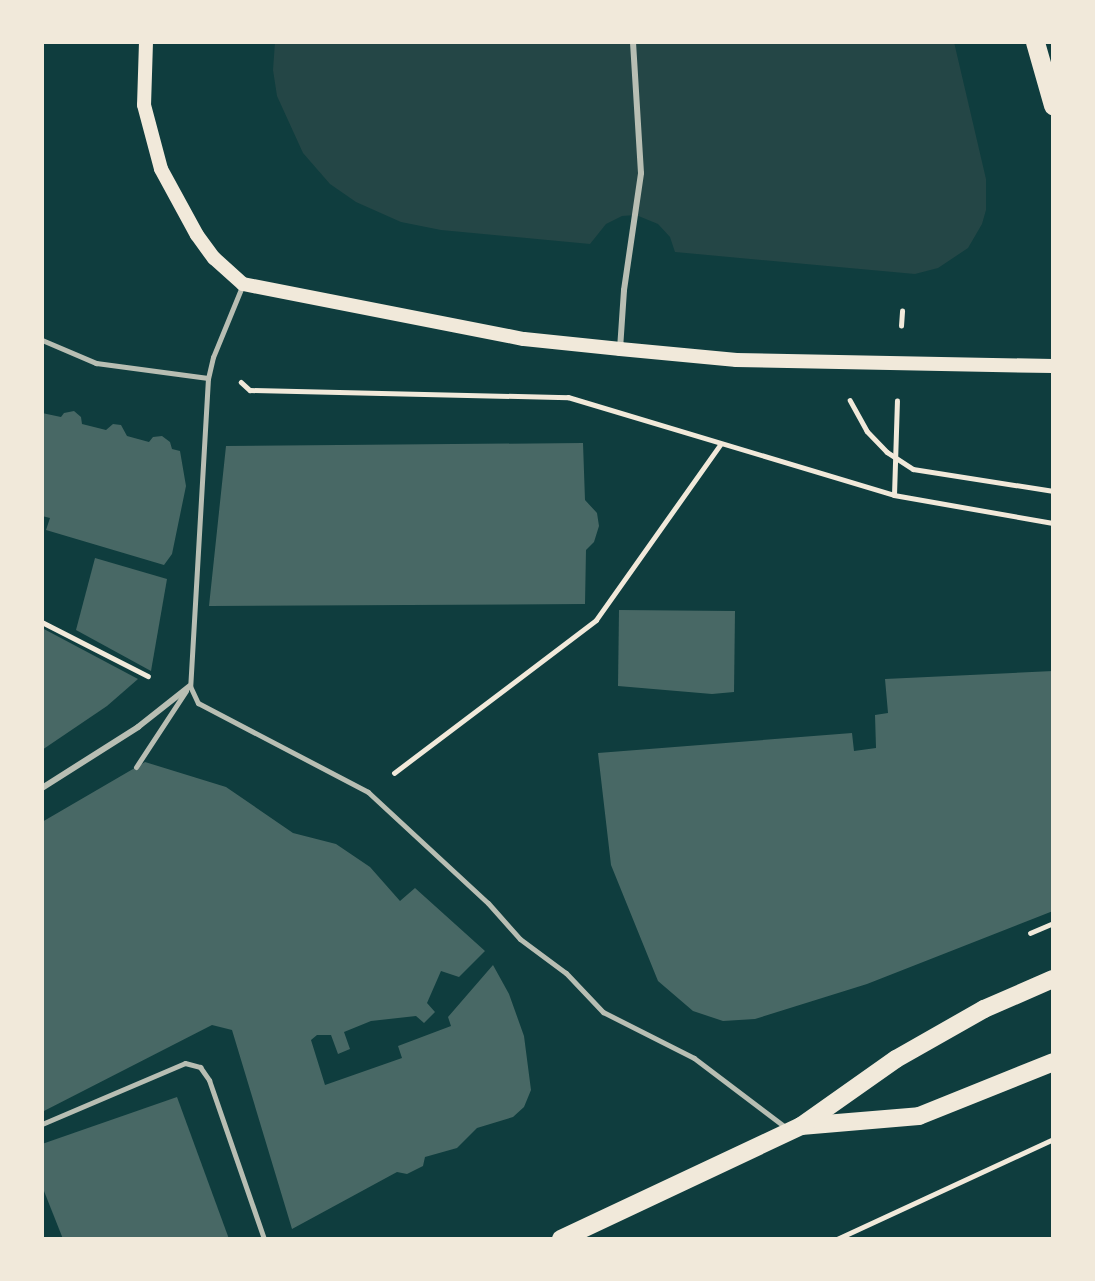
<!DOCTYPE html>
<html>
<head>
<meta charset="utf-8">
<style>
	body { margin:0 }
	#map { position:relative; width:1095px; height:1281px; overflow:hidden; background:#0f3d3e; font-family:Mulish,sans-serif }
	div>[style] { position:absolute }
	.green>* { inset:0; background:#244646 }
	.building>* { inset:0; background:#486865 }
	.path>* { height:4.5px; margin:-2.25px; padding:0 2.25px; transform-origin:2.25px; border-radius:2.25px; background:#f1e9da }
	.service>* { height:5px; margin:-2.5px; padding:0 2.5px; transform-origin:2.5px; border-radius:2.5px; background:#b8beb3 }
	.pedestrian>* { height:6px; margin:-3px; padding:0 3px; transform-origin:3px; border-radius:3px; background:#b8beb3 }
	.secondary>* { height:14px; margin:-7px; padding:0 7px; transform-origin:7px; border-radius:7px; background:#f1e9da }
	.primary>* { height:18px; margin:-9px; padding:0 9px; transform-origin:9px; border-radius:9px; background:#f1e9da }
	.trunk>* { height:19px; margin:-9.5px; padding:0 9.5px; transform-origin:9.5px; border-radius:9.5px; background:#f1e9da }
	span { translate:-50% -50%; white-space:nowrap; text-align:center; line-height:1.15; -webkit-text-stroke:7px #f1e9da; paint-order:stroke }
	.frame { position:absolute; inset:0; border:44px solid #f1e9da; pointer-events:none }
</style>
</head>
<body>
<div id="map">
	<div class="green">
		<div style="clip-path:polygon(275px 42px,954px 42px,986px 179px,986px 210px,982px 224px,968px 248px,938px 268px,915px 274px,675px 252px,670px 237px,658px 224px,636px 215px,622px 216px,606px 224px,590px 244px,441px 230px,401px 222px,356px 202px,330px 184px,303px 153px,277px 96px,273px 70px)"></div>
	</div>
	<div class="building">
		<div style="clip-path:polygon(74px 411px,81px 417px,82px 424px,106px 430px,113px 424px,121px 425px,127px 436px,149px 442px,153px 437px,162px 436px,170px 442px,172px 449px,180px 451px,186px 486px,172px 554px,164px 565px,46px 530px,50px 518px,42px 516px,42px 413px,61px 417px,64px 413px)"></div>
		<div style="clip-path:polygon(583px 443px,585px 500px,597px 513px,599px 526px,594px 542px,586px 550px,585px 604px,209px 606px,226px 446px)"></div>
		<div style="clip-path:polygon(95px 558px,167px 579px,151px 671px,76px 630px)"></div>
		<div style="clip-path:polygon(619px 610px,735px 611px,734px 692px,712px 694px,618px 686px)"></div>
		<div style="clip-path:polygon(42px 628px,138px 679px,107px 706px,42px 750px)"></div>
		<div style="clip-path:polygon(1053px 671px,1053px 911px,867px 984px,755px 1019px,723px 1021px,693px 1011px,658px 981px,611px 865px,598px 753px,852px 733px,854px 751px,876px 748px,875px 715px,888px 713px,885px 679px)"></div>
		<div style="clip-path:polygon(145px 762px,226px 787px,293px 833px,336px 844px,370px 867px,400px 901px,415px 888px,485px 951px,459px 977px,441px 971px,427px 1003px,435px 1012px,424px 1023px,416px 1016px,371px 1021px,344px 1032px,350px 1049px,338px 1054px,331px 1035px,317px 1035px,311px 1040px,325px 1085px,402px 1058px,398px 1046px,451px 1026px,448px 1017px,493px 965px,509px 994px,524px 1036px,531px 1090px,524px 1107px,513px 1117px,477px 1128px,457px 1148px,425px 1157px,423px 1166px,407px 1174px,397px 1172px,292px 1229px,232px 1030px,212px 1025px,42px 1112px,42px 822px)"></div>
		<div style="clip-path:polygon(177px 1097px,229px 1239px,63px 1239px,42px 1186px,42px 1144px)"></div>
	</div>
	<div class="path">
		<div style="left:901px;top:326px;width:15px;rotate:-86deg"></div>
		<div style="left:241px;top:382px;width:12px;rotate:42deg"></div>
		<div style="left:250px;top:390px;width:318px;rotate:1.3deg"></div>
		<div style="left:568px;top:397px;width:340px;rotate:16.7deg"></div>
		<div style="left:894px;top:495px;width:161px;rotate:10deg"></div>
		<div style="left:850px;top:400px;width:35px;rotate:61deg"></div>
		<div style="left:867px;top:431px;width:29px;rotate:46deg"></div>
		<div style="left:887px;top:452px;width:31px;rotate:33deg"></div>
		<div style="left:913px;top:469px;width:142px;rotate:8.9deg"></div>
		<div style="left:894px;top:495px;width:94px;rotate:-88.2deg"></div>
		<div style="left:42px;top:622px;width:119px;rotate:27deg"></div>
		<div style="left:394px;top:773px;width:253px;rotate:-37.1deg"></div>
		<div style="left:596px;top:620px;width:214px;rotate:-54.7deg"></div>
		<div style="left:1030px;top:933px;width:25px;rotate:-23deg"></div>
		<div style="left:837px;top:1239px;width:238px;rotate:-24.8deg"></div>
	</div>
	<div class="service">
		<div style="left:243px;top:284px;width:79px;rotate:112.3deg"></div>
		<div style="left:213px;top:357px;width:22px;rotate:103deg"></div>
		<div style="left:208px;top:378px;width:309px;rotate:93.3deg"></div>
		<div style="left:190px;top:686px;width:19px;rotate:65deg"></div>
		<div style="left:198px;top:703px;width:192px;rotate:27.6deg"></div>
		<div style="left:368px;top:792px;width:163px;rotate:42.8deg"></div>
		<div style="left:488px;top:903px;width:48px;rotate:48.4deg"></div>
		<div style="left:520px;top:939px;width:57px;rotate:36.5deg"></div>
		<div style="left:566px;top:973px;width:54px;rotate:46.5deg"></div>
		<div style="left:603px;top:1012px;width:102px;rotate:26.8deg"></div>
		<div style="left:694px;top:1058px;width:118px;rotate:37.1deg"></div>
		<div style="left:42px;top:340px;width:59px;rotate:23.1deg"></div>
		<div style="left:96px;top:363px;width:113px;rotate:7.6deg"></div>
		<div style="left:136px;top:767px;width:91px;rotate:-56.7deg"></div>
		<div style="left:42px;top:1124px;width:155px;rotate:-23.1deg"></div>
		<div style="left:185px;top:1063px;width:16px;rotate:15deg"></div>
		<div style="left:200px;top:1067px;width:16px;rotate:55deg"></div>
		<div style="left:209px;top:1080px;width:168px;rotate:70.9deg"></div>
	</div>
	<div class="pedestrian">
		<div style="left:620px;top:349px;width:59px;rotate:-86.1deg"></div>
		<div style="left:624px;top:290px;width:118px;rotate:-81.7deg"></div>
		<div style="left:641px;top:173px;width:131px;rotate:-93.5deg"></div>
		<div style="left:42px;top:788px;width:114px;rotate:-32.4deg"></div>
		<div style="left:138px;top:727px;width:66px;rotate:-38.3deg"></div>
	</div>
	<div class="secondary">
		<div style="left:146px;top:42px;width:63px;rotate:91.8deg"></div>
		<div style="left:144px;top:105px;width:66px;rotate:75.1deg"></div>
		<div style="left:161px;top:169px;width:75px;rotate:61.4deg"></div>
		<div style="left:197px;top:235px;width:29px;rotate:54deg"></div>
		<div style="left:214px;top:258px;width:39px;rotate:42deg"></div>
		<div style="left:243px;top:284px;width:286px;rotate:11.1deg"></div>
		<div style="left:524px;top:339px;width:97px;rotate:5.9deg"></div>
		<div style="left:620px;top:349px;width:117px;rotate:5.4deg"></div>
		<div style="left:736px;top:360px;width:317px;rotate:1.1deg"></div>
	</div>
	<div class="primary">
		<div style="left:801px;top:1126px;width:118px;rotate:-4.8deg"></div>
		<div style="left:919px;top:1116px;width:144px;rotate:-21.9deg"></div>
		<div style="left:561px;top:1239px;width:265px;rotate:-25.2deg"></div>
		<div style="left:801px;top:1126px;width:116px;rotate:-35.2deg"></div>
		<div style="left:896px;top:1059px;width:101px;rotate:-29.6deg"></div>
		<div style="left:984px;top:1009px;width:75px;rotate:-23.5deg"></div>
	</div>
	<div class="trunk">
		<div style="left:1035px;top:42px;width:66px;rotate:74.1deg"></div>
	</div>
	<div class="frame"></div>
</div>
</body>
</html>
